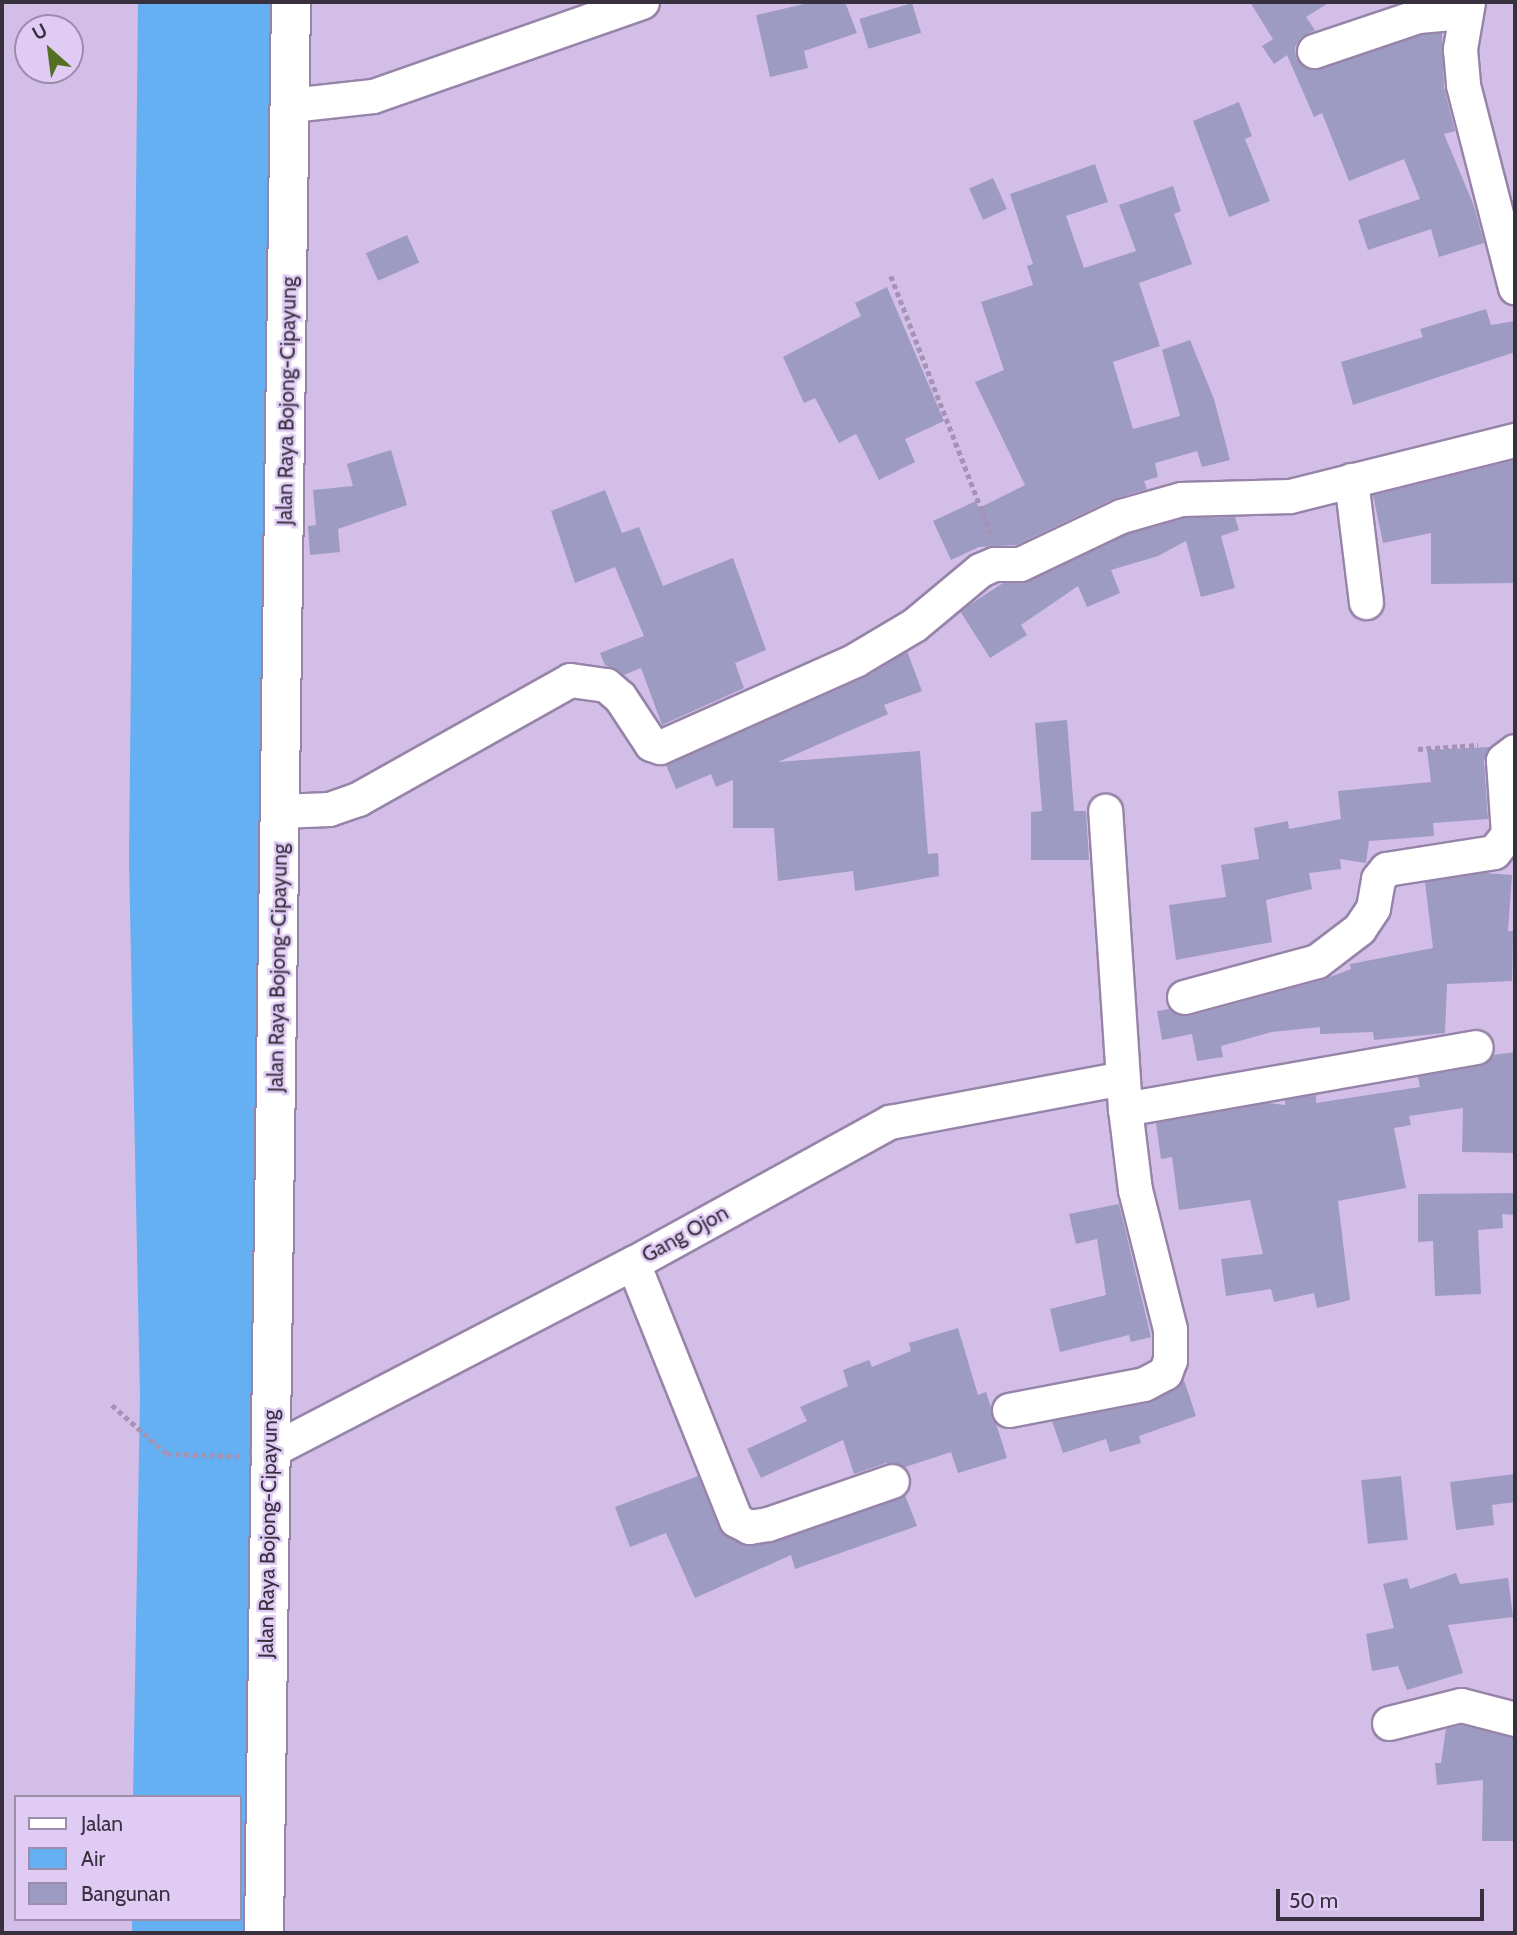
<!DOCTYPE html>
<html>
<head>
<meta charset="utf-8">
<style>
	body { margin:0 }
	#map { position:relative; width:1517px; height:1935px; overflow:hidden; background:#d2bee6; font-family:Cabin,sans-serif }
	div>[style] { position:absolute }
	.water>* { inset:0; background:#65aff3 }
	.building>* { inset:0; background:#9e9bc3; transform-origin:0 0 }
	.path>* { height:4.5px; margin-top:-2.25px; transform-origin:0; background:repeating-linear-gradient(90deg,#a493b4 0 5px,transparent 0 8.5px) }
	.roads { filter:drop-shadow(2px 0 #9784a9) drop-shadow(-2px 0 #9784a9) drop-shadow(0 2px #9784a9) drop-shadow(0 -2px #9784a9) }
	.minor>* { height:33px; margin:-16.5px; padding:0 16.5px; transform-origin:16.5px; border-radius:16.5px; background:#fff }
	.tertiary>* { height:38px; margin:-19px; padding:0 19px; transform-origin:19px; border-radius:19px; background:#fff }
	span { translate:-50% -50%; white-space:nowrap; text-align:center; line-height:1.15; -webkit-text-stroke:5px #dfcbf3; paint-order:stroke }
	.street-label { font-size:21px; color:#38303f }
	.frame { position:absolute; inset:0; border:4px solid #38303f; pointer-events:none }
	.legend { position:absolute; left:14px; top:1795px; width:228px; height:126px; box-sizing:border-box; background:#dfcbf3; border:2px solid #9c8dab; margin:0; padding:9px 12px; list-style:none; font-size:21px; color:#38303f }
	.legend li { display:flex; align-items:center; gap:14px; height:35px }
	.legend b { width:35px; border:2px solid #9c8dab }
	.north { position:absolute; left:14px; top:14px; width:70px; height:70px; box-sizing:border-box; background:#dfcbf3; border:2px solid #9c8dab; border-radius:50%; rotate:332deg; font-size:19px; font-weight:700; line-height:28px; text-align:center; color:#38303f }
	.north::after { content:''; display:block; margin:auto; width:24px; height:32px; background:#526f24; clip-path:polygon(50% 0,100% 100%,50% 72%,0 100%) }
	.scale { position:absolute; left:1276px; top:1889px; width:208px; height:32px; box-sizing:border-box; border:4px solid #38303f; border-top:0; padding-left:9px; font-size:21px; line-height:24px; white-space:nowrap; color:#38303f; -webkit-text-stroke:5px #dfcbf3; paint-order:stroke }
</style>
</head>
<body>
<div id="map">
	<div class="water">
		<div style="clip-path:polygon(138px 2px,294px 2px,262px 1933px,132px 1933px,132px 1919px,240px 1919px,240px 1797px,133px 1797px,140px 1397px,129px 860px)"></div>
	</div>
	<div class="building">
		<div style="clip-path:polygon(813px 2px,845px 2px,857px 33px,804px 51px,808px 68px,770px 77px,756px 15px)"></div>
		<div style="clip-path:polygon(1250px 2px,1330px 2px,1306px 17px,1315px 30px,1300px 38px,1295px 47px,1296px 58px,1311px 70px,1422px 35px,1442px 33px,1444px 87px,1455px 131px,1444px 134px,1474px 206px,1484px 243px,1439px 257px,1431px 229px,1368px 250px,1358px 220px,1420px 199px,1404px 159px,1349px 181px,1322px 113px,1314px 117px,1287px 55px,1274px 64px,1262px 46px,1273px 39px)"></div>
		<div style="left:912px;top:3px;width:31px;height:55px;rotate:73deg"></div>
		<div style="clip-path:polygon(1239px 102px,1252px 136px,1245px 139px,1270px 201px,1229px 217px,1193px 121px)"></div>
		<div style="clip-path:polygon(1095px 164px,1108px 202px,1066px 216px,1084px 268px,1136px 251px,1119px 205px,1173px 186px,1181px 211px,1174px 214px,1192px 264px,1139px 283px,1160px 346px,1113px 362px,1133px 429px,1180px 416px,1162px 350px,1190px 340px,1214px 399px,1230px 460px,1202px 467px,1197px 451px,1155px 463px,1158px 477px,1144px 481px,1147px 489px,1113px 499px,1016px 545px,979px 547px,951px 560px,933px 521px,976px 501px,979px 508px,1025px 485px,975px 382px,1004px 370px,981px 302px,1033px 285px,1027px 266px,1033px 264px,1010px 194px)"></div>
		<div style="left:993px;top:178px;width:34px;height:26px;rotate:66deg"></div>
		<div style="left:407px;top:235px;width:30px;height:45px;rotate:66deg"></div>
		<div style="clip-path:polygon(887px 287px,944px 421px,905px 439px,915px 462px,879px 480px,856px 434px,839px 443px,815px 398px,804px 403px,783px 357px,861px 316px,855px 303px)"></div>
		<div style="clip-path:polygon(1486px 309px,1491px 325px,1515px 321px,1515px 352px,1353px 405px,1341px 362px,1423px 337px,1420px 329px)"></div>
		<div style="clip-path:polygon(391px 450px,407px 505px,338px 529px,340px 552px,310px 555px,308px 526px,316px 525px,313px 490px,353px 486px,347px 464px)"></div>
		<div style="clip-path:polygon(1515px 460px,1515px 583px,1431px 584px,1431px 533px,1383px 543px,1373px 495px)"></div>
		<div style="clip-path:polygon(605px 490px,622px 533px,639px 527px,663px 586px,733px 558px,766px 650px,735px 663px,744px 688px,662px 725px,641px 668px,624px 675px,605px 665px,600px 653px,644px 636px,615px 567px,575px 583px,551px 511px)"></div>
		<div style="clip-path:polygon(1235px 517px,1239px 530px,1221px 536px,1235px 588px,1201px 597px,1186px 541px,1158px 556px,1111px 570px,1120px 593px,1087px 607px,1078px 586px,1021px 625px,1027px 635px,990px 658px,960px 611px,1003px 583px,1028px 581px,1128px 534px,1184px 518px)"></div>
		<div style="clip-path:polygon(907px 651px,922px 691px,884px 705px,888px 714px,778px 762px,920px 751px,928px 854px,938px 853px,939px 876px,855px 891px,853px 871px,778px 881px,774px 828px,733px 828px,733px 780px,716px 787px,711px 774px,676px 789px,666px 765px,863px 678px)"></div>
		<div style="clip-path:polygon(1067px 720px,1074px 811px,1086px 811px,1089px 860px,1031px 860px,1031px 812px,1042px 811px,1035px 723px)"></div>
		<div style="clip-path:polygon(1490px 747px,1484px 761px,1488px 819px,1433px 823px,1434px 836px,1369px 841px,1366px 863px,1340px 859px,1341px 869px,1309px 873px,1312px 889px,1266px 900px,1272px 942px,1176px 960px,1169px 905px,1226px 897px,1221px 865px,1259px 859px,1254px 828px,1288px 821px,1289px 829px,1341px 819px,1338px 791px,1431px 782px,1427px 750px)"></div>
		<div style="clip-path:polygon(1485px 873px,1512px 875px,1508px 931px,1513px 931px,1512px 981px,1447px 984px,1445px 1033px,1374px 1040px,1373px 1032px,1320px 1034px,1320px 1027px,1272px 1032px,1221px 1046px,1223px 1057px,1197px 1061px,1192px 1034px,1162px 1040px,1157px 1011px,1169px 1009px,1189px 1016px,1322px 980px,1351px 969px,1350px 964px,1433px 948px,1425px 882px)"></div>
		<div style="clip-path:polygon(1515px 1052px,1515px 1153px,1462px 1152px,1463px 1108px,1409px 1116px,1411px 1125px,1394px 1128px,1406px 1188px,1338px 1201px,1350px 1300px,1317px 1308px,1314px 1293px,1274px 1302px,1271px 1289px,1226px 1296px,1221px 1259px,1263px 1254px,1250px 1200px,1179px 1210px,1172px 1157px,1161px 1159px,1156px 1123px,1268px 1103px,1285px 1105px,1285px 1100px,1316px 1095px,1316px 1103px,1420px 1087px,1418px 1077px,1479px 1066px,1493px 1055px)"></div>
		<div style="clip-path:polygon(1515px 1193px,1515px 1215px,1502px 1214px,1503px 1228px,1478px 1230px,1481px 1294px,1435px 1296px,1433px 1241px,1418px 1242px,1418px 1194px)"></div>
		<div style="clip-path:polygon(1119px 1204px,1151px 1337px,1131px 1342px,1129px 1335px,1060px 1352px,1050px 1309px,1106px 1295px,1097px 1239px,1076px 1244px,1069px 1214px)"></div>
		<div style="clip-path:polygon(958px 1328px,978px 1395px,986px 1392px,1007px 1458px,958px 1473px,951px 1452px,905px 1467px,886px 1463px,854px 1474px,843px 1440px,761px 1478px,747px 1449px,807px 1421px,800px 1407px,848px 1386px,843px 1370px,869px 1360px,872px 1367px,911px 1351px,909px 1343px)"></div>
		<div style="clip-path:polygon(1184px 1380px,1196px 1416px,1139px 1436px,1141px 1443px,1110px 1452px,1106px 1439px,1063px 1453px,1052px 1421px,1148px 1403px)"></div>
		<div style="clip-path:polygon(1515px 1474px,1515px 1502px,1492px 1505px,1494px 1525px,1456px 1530px,1450px 1482px)"></div>
		<div style="clip-path:polygon(698px 1476px,719px 1528px,741px 1544px,774px 1542px,905px 1495px,917px 1526px,795px 1569px,791px 1555px,695px 1598px,666px 1533px,630px 1547px,615px 1507px)"></div>
		<div style="left:1401px;top:1476px;width:64px;height:40px;rotate:84deg"></div>
		<div style="clip-path:polygon(1456px 1573px,1460px 1584px,1508px 1578px,1513px 1617px,1448px 1625px,1463px 1673px,1407px 1690px,1398px 1666px,1372px 1671px,1366px 1634px,1394px 1628px,1383px 1584px,1407px 1578px,1410px 1589px)"></div>
		<div style="clip-path:polygon(1461px 1725px,1515px 1738px,1515px 1841px,1482px 1841px,1483px 1780px,1437px 1785px,1435px 1763px,1441px 1763px,1446px 1729px)"></div>
	</div>
	<div class="path">
		<div style="left:891px;top:276px;width:277px;rotate:68.8deg"></div>
		<div style="left:1418px;top:749px;width:60px;rotate:-3.8deg"></div>
		<div style="left:112px;top:1405px;width:74px;rotate:41.7deg"></div>
		<div style="left:167px;top:1454px;width:72px;rotate:1.6deg"></div>
	</div>
	<div class="roads">
		<div class="minor">
			<div style="left:1468px;top:2px;width:48px;rotate:99.7deg"></div>
			<div style="left:1460px;top:49px;width:36px;rotate:85deg"></div>
			<div style="left:1463px;top:85px;width:209px;rotate:75.6deg"></div>
			<div style="left:1314px;top:51px;width:110px;rotate:-18.6deg"></div>
			<div style="left:1418px;top:16px;width:46px;rotate:-5deg"></div>
			<div style="left:291px;top:105px;width:82px;rotate:-6.3deg"></div>
			<div style="left:373px;top:96px;width:285px;rotate:-19.3deg"></div>
			<div style="left:1351px;top:480px;width:123px;rotate:83deg"></div>
			<div style="left:280px;top:811px;width:49px;rotate:-2.3deg"></div>
			<div style="left:329px;top:809px;width:31px;rotate:-19deg"></div>
			<div style="left:358px;top:799px;width:243px;rotate:-29.3deg"></div>
			<div style="left:570px;top:680px;width:36px;rotate:8deg"></div>
			<div style="left:606px;top:685px;width:18px;rotate:41deg"></div>
			<div style="left:620px;top:697px;width:56px;rotate:56.6deg"></div>
			<div style="left:651px;top:744px;width:9px;rotate:18deg"></div>
			<div style="left:660px;top:747px;width:214px;rotate:-24deg"></div>
			<div style="left:855px;top:660px;width:69px;rotate:-30.7deg"></div>
			<div style="left:914px;top:625px;width:86px;rotate:-39.8deg"></div>
			<div style="left:980px;top:570px;width:15px;rotate:-23deg"></div>
			<div style="left:994px;top:564px;width:26px"></div>
			<div style="left:1020px;top:564px;width:112px;rotate:-25.4deg"></div>
			<div style="left:1121px;top:516px;width:62px;rotate:-15.8deg"></div>
			<div style="left:1181px;top:499px;width:109px;rotate:-1.6deg"></div>
			<div style="left:1290px;top:496px;width:232px;rotate:-14deg"></div>
			<div style="left:1184px;top:997px;width:138px;rotate:-15.1deg"></div>
			<div style="left:1317px;top:961px;width:53px;rotate:-37.3deg"></div>
			<div style="left:1359px;top:929px;width:25px;rotate:-56deg"></div>
			<div style="left:1373px;top:908px;width:29px;rotate:-80deg"></div>
			<div style="left:1378px;top:879px;width:13px;rotate:-51deg"></div>
			<div style="left:1386px;top:869px;width:109px;rotate:-8.9deg"></div>
			<div style="left:1494px;top:852px;width:23px;rotate:-52deg"></div>
			<div style="left:1508px;top:834px;width:74px;rotate:-93.9deg"></div>
			<div style="left:1503px;top:760px;width:15px;rotate:-37deg"></div>
			<div style="left:1125px;top:1109px;width:356px;rotate:-10deg"></div>
			<div style="left:633px;top:1263px;width:277px;rotate:68.2deg"></div>
			<div style="left:736px;top:1520px;width:15px;rotate:28deg"></div>
			<div style="left:749px;top:1527px;width:19px;rotate:-9deg"></div>
			<div style="left:768px;top:1524px;width:131px;rotate:-19.1deg"></div>
			<div style="left:1009px;top:1410px;width:137px;rotate:-10.9deg"></div>
			<div style="left:1144px;top:1384px;width:24px;rotate:-28deg"></div>
			<div style="left:1165px;top:1373px;width:14px;rotate:-69deg"></div>
			<div style="left:1170px;top:1360px;width:31px;rotate:-90deg"></div>
			<div style="left:1170px;top:1329px;width:143px;rotate:-104.1deg"></div>
			<div style="left:1135px;top:1190px;width:82px;rotate:-97deg"></div>
			<div style="left:1125px;top:1109px;width:299px;rotate:-93.8deg"></div>
			<div style="left:268px;top:1452px;width:411px;rotate:-27.4deg"></div>
			<div style="left:633px;top:1263px;width:293px;rotate:-28.8deg"></div>
			<div style="left:890px;top:1122px;width:236px;rotate:-10.7deg"></div>
			<div style="left:1389px;top:1723px;width:74px;rotate:-14deg"></div>
			<div style="left:1461px;top:1705px;width:56px;rotate:14.5deg"></div>
		</div>
		<div class="tertiary">
			<div style="left:264px;top:1933px;width:1931px;rotate:-89.2deg"></div>
		</div>
	</div>
	<div class="street-label">
		<span style="left:287px;top:401px;rotate:-89deg">Jalan Raya Bojong-Cipayung</span>
		<span style="left:278px;top:968px;rotate:-89deg">Jalan Raya Bojong-Cipayung</span>
		<span style="left:685px;top:1234px;rotate:-29deg">Gang Ojon</span>
		<span style="left:268px;top:1534px;rotate:-89deg">Jalan Raya Bojong-Cipayung</span>
	</div>
	<div class="frame"></div>
	<ul class="legend">
	<li><b style="height:9px;background:#fff"></b>Jalan</li>
	<li><b style="height:19px;background:#65aff3"></b>Air</li>
	<li><b style="height:19px;background:#9e9bc3"></b>Bangunan</li>
	</ul>
	<div class="north">U</div>
	<div class="scale">50 m</div>
</div>
</body>
</html>
